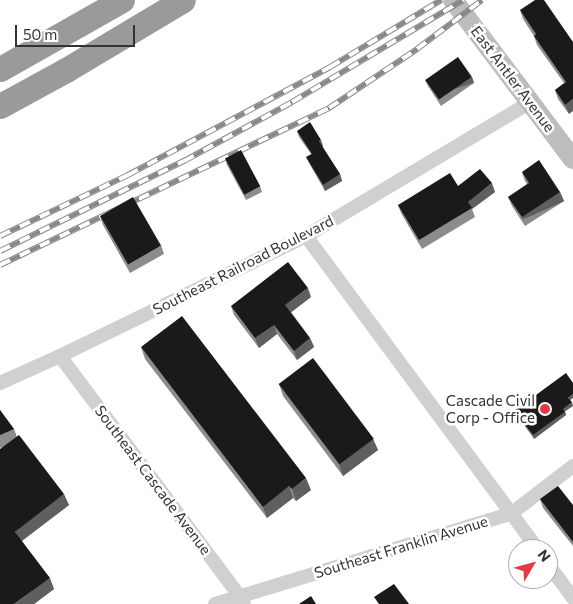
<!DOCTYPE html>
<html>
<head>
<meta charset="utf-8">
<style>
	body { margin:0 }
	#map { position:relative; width:573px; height:604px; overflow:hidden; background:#fff; font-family:Commissioner,sans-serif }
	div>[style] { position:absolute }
	.street>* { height:14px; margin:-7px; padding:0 7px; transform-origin:7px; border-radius:7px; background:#d0d0d0 }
	.secondary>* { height:20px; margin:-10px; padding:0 10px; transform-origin:10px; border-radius:10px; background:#bdbdbd }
	.highway>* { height:25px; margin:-12.5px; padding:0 12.5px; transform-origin:12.5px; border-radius:12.5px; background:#9a9a9a }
	.rail>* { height:5.5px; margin-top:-2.75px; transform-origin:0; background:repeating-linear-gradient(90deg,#fff 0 11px,#888 0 22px); box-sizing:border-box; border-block:1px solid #888 }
	.wall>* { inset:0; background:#8c8c8c }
	.shaded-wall>* { inset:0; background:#5f5f5f; transform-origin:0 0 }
	.building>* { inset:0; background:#1a1a1a; transform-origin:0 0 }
	.dots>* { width:14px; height:14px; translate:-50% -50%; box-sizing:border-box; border:2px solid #fff; border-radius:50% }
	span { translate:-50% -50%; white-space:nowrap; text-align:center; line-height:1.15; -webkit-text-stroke:5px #fff; paint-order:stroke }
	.street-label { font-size:15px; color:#333 }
	.poi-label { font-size:15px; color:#333 }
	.right { translate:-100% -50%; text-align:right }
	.north { position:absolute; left:508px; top:539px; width:50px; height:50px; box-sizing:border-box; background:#fff; border:1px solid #adadad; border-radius:50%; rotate:53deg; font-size:14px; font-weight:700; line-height:20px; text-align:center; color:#333 }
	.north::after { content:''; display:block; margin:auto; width:18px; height:22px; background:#e63946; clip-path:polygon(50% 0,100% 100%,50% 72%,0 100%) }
	.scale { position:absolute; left:15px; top:25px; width:120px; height:22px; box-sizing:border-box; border:2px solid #333; border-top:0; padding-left:6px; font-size:15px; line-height:18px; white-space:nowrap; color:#333; -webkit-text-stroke:4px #fff; paint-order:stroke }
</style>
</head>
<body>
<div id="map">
	<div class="street">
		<div style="left:306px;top:236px;width:390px;rotate:53.5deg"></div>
		<div style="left:60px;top:356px;width:307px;rotate:53.2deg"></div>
		<div style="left:0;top:383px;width:66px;rotate:-24.2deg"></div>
		<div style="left:60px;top:356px;width:274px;rotate:-26deg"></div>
		<div style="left:306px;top:236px;width:262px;rotate:-30.8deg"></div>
		<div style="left:548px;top:564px;width:42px;rotate:53.7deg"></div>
		<div style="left:215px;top:604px;width:311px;rotate:-17deg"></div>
		<div style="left:512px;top:513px;width:77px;rotate:-37.6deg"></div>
	</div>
	<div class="secondary">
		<div style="left:453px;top:0;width:199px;rotate:53deg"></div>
	</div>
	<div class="highway">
		<div style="left:0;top:69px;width:140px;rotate:-29.5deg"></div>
		<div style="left:0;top:106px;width:75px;rotate:-28.6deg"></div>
		<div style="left:66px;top:70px;width:136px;rotate:-30.9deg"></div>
	</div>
	<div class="rail">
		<div style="left:0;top:236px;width:142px;rotate:-25.5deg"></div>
		<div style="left:128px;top:175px;width:229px;rotate:-28.1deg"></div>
		<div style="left:330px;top:67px;width:130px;rotate:-31.1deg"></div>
		<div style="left:0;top:251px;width:205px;rotate:-26.1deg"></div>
		<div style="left:184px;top:161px;width:123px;rotate:-28.6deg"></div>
		<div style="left:292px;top:102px;width:199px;rotate:-30.8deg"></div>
		<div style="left:0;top:265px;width:365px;rotate:-25.5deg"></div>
		<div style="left:329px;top:108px;width:106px;rotate:-33.8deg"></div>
		<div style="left:417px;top:49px;width:81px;rotate:-37deg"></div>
	</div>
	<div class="wall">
		<div style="clip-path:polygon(520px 10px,573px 42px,569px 114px,558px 99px,555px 90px,564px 83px,537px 45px,534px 36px,523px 19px)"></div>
		<div style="clip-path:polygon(472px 77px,474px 83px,441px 106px,428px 86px,425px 80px)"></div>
		<div style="clip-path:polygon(297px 131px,323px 146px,322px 147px,340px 174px,342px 181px,325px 191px,309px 163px,306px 157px,311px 154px,299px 137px)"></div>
		<div style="clip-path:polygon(225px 158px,260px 186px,262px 192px,246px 200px,227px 165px)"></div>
		<div style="clip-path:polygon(522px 172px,560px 192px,564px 201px,525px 226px,512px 206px,508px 197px,527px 184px,525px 181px)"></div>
		<div style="clip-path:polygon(458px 186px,495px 192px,472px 209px,475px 217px,422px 249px,401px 213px,398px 205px)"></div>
		<div style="clip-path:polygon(100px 216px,161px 245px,164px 254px,130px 273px,103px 225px)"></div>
		<div style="clip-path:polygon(311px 297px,291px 312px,310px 338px,314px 347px,297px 360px,277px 334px,259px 348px,234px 315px,231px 306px)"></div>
		<div style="clip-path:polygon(141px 347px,311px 490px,296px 501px,293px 498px,267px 518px,145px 359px)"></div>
		<div style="clip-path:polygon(279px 384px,373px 439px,378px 450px,343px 476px,283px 396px)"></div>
		<div style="clip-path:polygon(570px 400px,573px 406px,565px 411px,566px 415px,534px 439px,516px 414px,514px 411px)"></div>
		<div style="clip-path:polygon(0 410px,14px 429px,17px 437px,69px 505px,22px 541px,54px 589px,34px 604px,3px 447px,0 448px)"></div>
		<div style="clip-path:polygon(540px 499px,573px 505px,573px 546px,543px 508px)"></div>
	</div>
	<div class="shaded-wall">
		<div style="left:472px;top:77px;width:6px;height:40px;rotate:72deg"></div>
		<div style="clip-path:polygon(573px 99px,573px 111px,569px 114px,565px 105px)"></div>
		<div style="clip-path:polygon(321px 140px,323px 146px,321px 148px,319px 141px)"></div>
		<div style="clip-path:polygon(340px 174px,342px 181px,325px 191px,323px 185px)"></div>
		<div style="clip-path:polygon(492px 183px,495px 192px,472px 209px,468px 202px)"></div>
		<div style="left:560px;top:192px;width:10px;height:45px;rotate:66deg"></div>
		<div style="clip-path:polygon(308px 288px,311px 297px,289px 314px,285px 305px)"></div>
		<div style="clip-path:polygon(274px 325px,277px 334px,259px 348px,255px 338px)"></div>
		<div style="clip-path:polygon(310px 338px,314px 347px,297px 360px,294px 351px)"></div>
		<div style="clip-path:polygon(573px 394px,573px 398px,569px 401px,568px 398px)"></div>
		<div style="clip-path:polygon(572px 402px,573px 406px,564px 412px,563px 409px)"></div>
		<div style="clip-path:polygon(565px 412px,566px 415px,534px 439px,533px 435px)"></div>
		<div style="clip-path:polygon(373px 439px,378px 450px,343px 476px,339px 465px)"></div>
		<div style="clip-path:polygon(306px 478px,311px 490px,296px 501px,292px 489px)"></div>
		<div style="clip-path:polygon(289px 486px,293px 498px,267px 518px,263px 507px)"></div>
		<div style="clip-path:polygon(64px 494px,69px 505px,19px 543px,15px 532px)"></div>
		<div style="clip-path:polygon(50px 578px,54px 589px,34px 604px,14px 604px)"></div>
	</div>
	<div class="building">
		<div style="clip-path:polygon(535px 0,544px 0,573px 42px,573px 99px,565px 105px,555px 90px,566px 82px,534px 36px,536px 34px,520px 10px)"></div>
		<div style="left:458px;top:57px;width:24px;height:40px;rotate:55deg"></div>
		<div style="clip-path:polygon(310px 122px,321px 140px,319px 141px,340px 174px,323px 185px,306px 157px,312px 154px,297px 131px)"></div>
		<div style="left:241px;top:150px;width:41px;height:18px;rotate:62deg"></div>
		<div style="clip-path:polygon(539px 160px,560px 192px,522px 217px,508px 197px,529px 183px,522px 172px)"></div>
		<div style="clip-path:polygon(480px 169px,492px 183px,468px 202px,472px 208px,419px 240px,398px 205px,450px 173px,458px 186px)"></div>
		<div style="left:133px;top:197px;width:56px;height:38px;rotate:60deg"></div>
		<div style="clip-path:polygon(288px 262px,308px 288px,285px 305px,310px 338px,294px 351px,274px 325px,255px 338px,231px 306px)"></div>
		<div style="clip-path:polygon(182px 316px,306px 478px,292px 489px,289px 486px,263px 507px,141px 347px)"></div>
		<div style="left:313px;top:358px;width:101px;height:43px;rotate:53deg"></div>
		<div style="clip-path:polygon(566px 373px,573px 383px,573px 394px,568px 398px,572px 402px,563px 409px,565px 412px,533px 435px,514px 411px)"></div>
		<div style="clip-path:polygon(0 410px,14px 429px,0 435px)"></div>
		<div style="clip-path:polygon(19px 435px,64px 494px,15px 532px,50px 578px,14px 604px,0 604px,0 449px)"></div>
		<div style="clip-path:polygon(558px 486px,573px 505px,573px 542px,540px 499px)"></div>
		<div style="clip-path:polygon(394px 584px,409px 604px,379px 604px,374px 597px)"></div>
		<div style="clip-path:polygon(311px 596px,316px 604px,299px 604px)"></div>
	</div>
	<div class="dots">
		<div style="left:545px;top:409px;background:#e63946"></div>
	</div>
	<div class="street-label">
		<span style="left:513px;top:79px;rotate:53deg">East Antler Avenue</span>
		<span style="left:243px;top:265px;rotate:-27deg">Southeast Railroad Boulevard</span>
		<span style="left:153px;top:480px;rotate:53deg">Southeast Cascade Avenue</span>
		<span style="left:401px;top:547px;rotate:-17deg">Southeast Franklin Avenue</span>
	</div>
	<div class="poi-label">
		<span class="right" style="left:535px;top:409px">Cascade Civil<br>Corp - Office</span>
	</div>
	<div class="north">N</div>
	<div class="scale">50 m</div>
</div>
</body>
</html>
